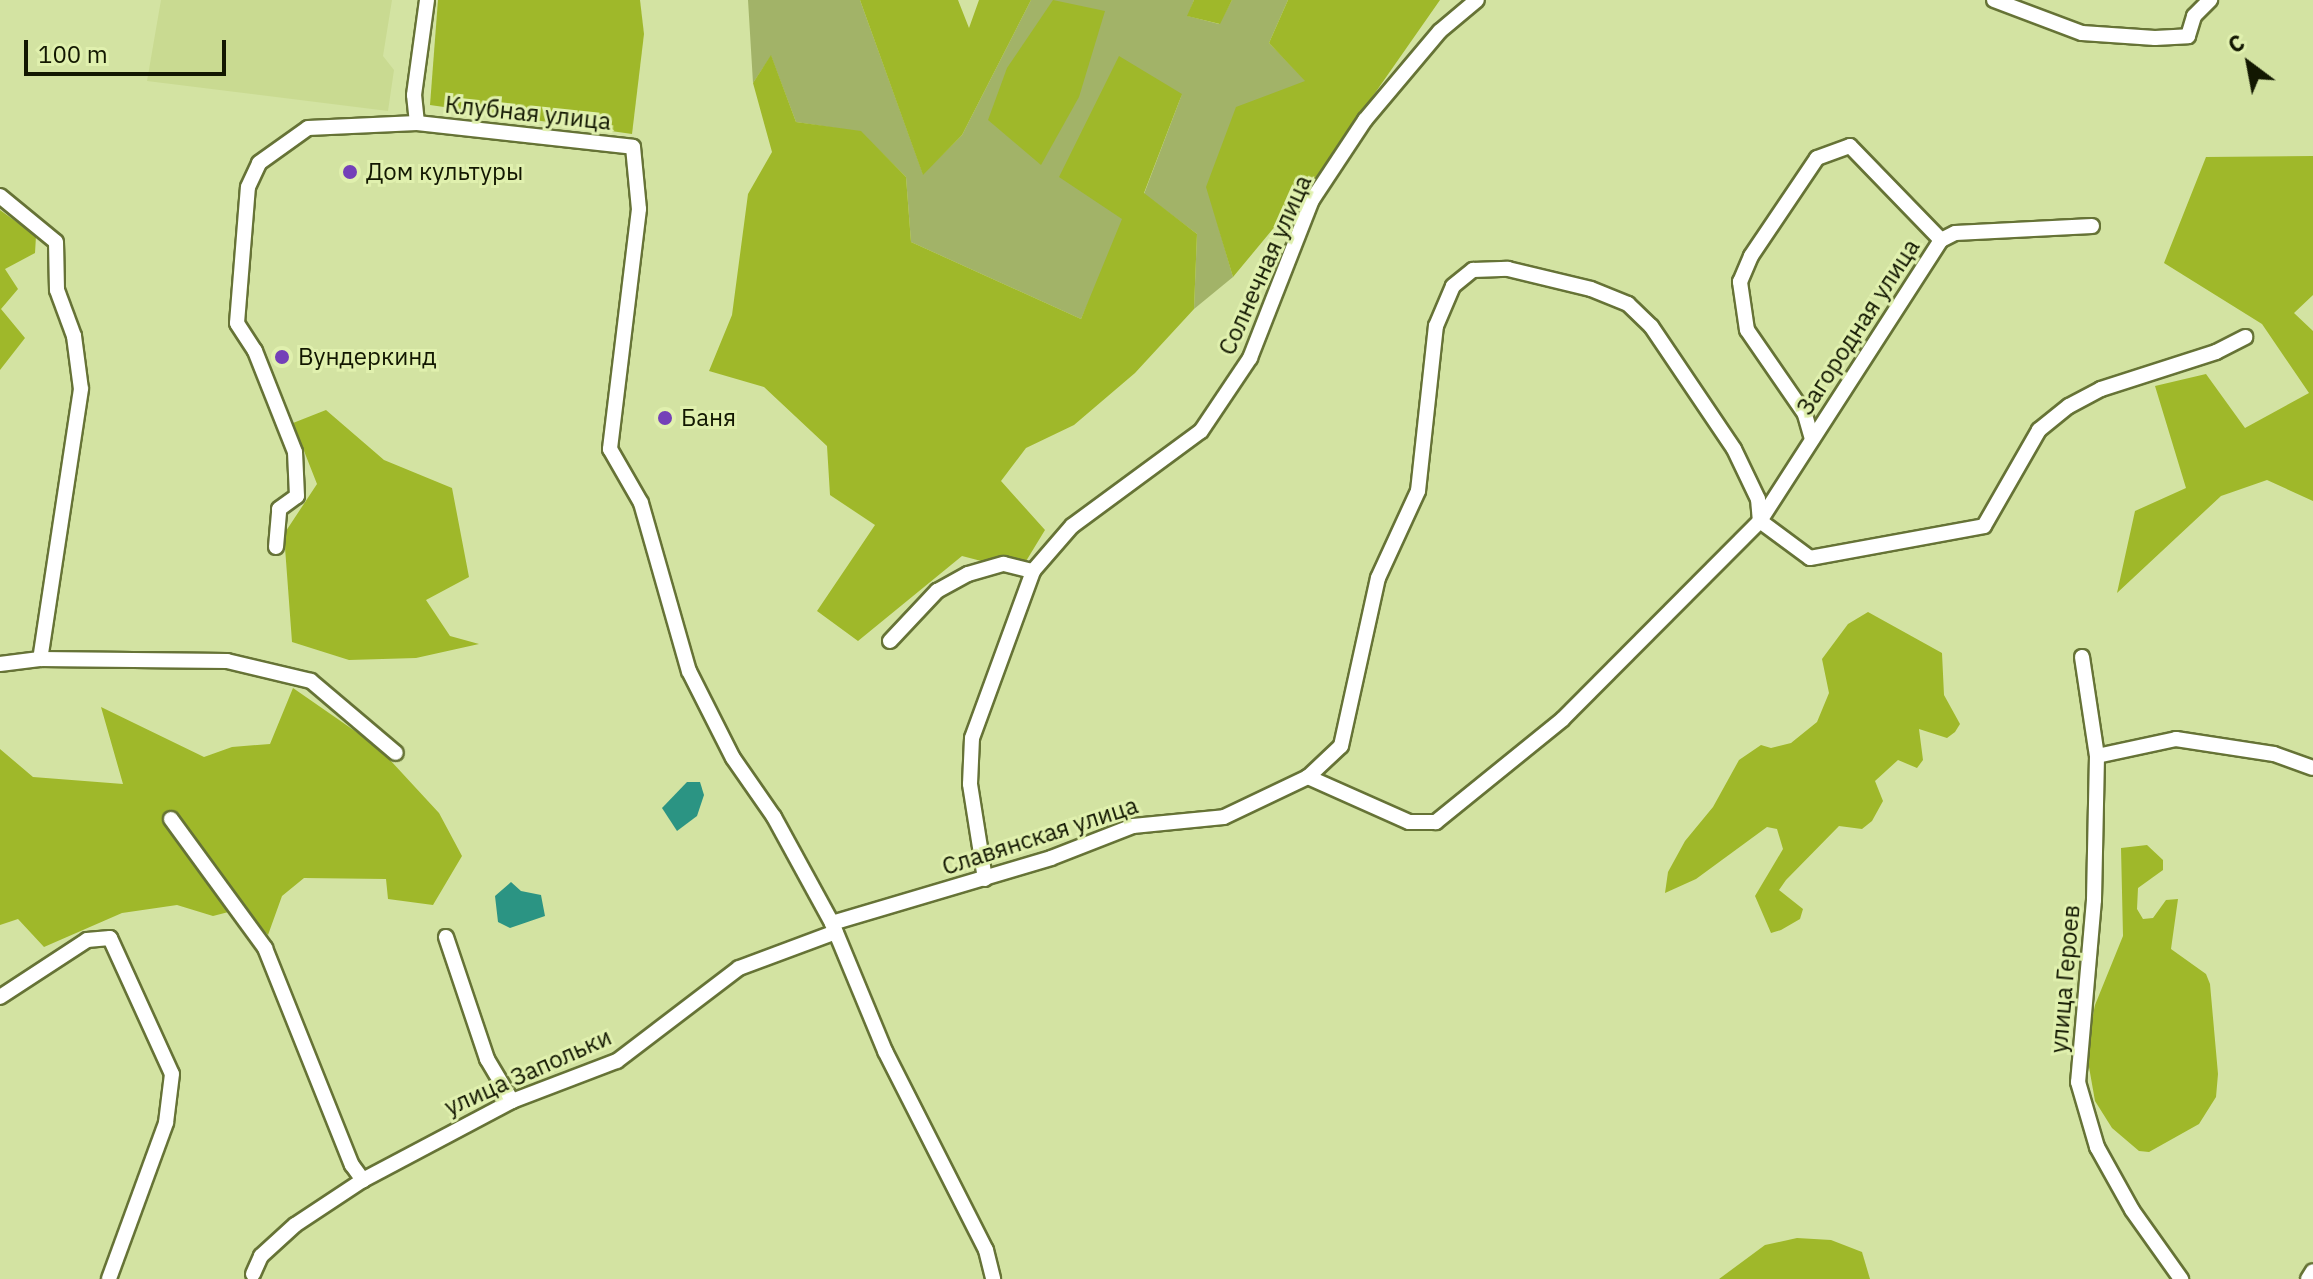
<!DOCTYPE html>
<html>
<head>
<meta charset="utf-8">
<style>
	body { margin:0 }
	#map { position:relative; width:2313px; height:1279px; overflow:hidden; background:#d3e3a2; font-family:"IBM Plex Sans",sans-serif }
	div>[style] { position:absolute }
	.built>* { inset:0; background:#c9da91 }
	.green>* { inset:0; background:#a2b368 }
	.forest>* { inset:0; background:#9fb82a }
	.water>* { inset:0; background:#2b9483 }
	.roads { filter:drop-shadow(2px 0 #667336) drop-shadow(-2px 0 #667336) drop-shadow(0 2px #667336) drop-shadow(0 -2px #667336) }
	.minor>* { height:14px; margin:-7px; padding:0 7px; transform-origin:7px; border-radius:7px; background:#fff }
	.dots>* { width:22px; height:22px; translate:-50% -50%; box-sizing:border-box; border:4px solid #e0f0ae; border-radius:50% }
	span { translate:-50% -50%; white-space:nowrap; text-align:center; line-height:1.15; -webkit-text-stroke:6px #e0f0ae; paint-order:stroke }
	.street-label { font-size:24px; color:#121701 }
	.poi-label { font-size:24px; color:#121701 }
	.left { translate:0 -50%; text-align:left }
	.north { position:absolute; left:2209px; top:24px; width:80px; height:80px; -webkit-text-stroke:6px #e0f0ae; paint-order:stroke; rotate:328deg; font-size:22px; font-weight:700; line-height:32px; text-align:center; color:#121701 }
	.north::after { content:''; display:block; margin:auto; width:28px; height:36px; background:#121701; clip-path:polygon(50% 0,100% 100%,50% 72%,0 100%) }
	.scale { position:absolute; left:24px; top:40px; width:202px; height:36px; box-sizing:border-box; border:4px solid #121701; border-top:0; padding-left:10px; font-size:24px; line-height:28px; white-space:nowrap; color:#121701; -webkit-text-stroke:6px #e0f0ae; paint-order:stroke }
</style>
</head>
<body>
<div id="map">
	<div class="built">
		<div style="clip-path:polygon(161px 0,392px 0,383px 56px,394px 70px,388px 111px,147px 81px)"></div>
	</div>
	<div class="green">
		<div style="clip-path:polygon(748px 0,860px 0,923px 174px,962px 135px,1031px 0,1194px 0,1188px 16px,1219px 24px,1232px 0,1288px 0,1269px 43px,1306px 81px,1207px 187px,1233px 277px,1194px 309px,1197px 234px,1144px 194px,1182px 94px,1081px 319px,911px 242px,906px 177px,861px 132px,796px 122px,771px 56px,753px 83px)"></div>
	</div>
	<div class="forest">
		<div style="clip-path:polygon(438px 0,640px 0,644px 34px,632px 134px,430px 105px)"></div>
		<div style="clip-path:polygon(860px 0,958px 0,969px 28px,979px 0,1031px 0,962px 135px,923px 175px)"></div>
		<div style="clip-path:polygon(1053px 0,1105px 11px,1079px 97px,1041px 165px,988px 120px,1007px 68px)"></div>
		<div style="clip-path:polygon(1194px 0,1232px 0,1220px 24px,1187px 16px)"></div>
		<div style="clip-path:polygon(1288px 0,1440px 0,1317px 176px,1233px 277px,1206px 187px,1236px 107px,1305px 81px,1269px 43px)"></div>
		<div style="clip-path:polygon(771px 55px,796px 122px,861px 131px,906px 177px,911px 242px,1081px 319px,1122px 219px,1059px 177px,1119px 56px,1182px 94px,1144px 193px,1197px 234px,1194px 309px,1135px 373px,1074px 425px,1026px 448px,1001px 481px,1045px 530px,1020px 571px,962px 556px,858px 641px,817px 611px,875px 525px,830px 495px,827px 446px,764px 387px,709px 371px,732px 315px,748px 194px,772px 152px,753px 83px)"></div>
		<div style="clip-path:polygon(2313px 156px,2313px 295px,2294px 313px,2313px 331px,2313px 501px,2267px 480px,2221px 496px,2117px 593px,2135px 511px,2186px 488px,2155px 386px,2206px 374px,2245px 428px,2309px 393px,2262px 324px,2164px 263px,2206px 157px)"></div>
		<div style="clip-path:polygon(0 210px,36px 236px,35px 253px,5px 269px,18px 289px,1px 309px,25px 338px,0 370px)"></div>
		<div style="clip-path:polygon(326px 410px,384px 460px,452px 488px,469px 577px,426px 600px,450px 636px,479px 644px,416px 658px,349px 660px,292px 642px,284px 534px,317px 484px,293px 423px)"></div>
		<div style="clip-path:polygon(1868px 612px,1942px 653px,1944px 695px,1960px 724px,1955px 732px,1947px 738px,1919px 729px,1923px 760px,1917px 768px,1898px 760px,1875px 781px,1883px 801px,1872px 821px,1862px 829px,1839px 826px,1786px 880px,1779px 890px,1803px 909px,1800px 919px,1781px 930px,1771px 933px,1755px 896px,1783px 849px,1777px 829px,1767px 827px,1696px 879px,1665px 893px,1668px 872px,1685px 841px,1713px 807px,1739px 760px,1761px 745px,1771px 748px,1791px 743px,1817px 722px,1829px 693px,1822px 659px,1848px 624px)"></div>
		<div style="clip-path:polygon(293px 688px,378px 747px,439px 813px,462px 856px,433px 905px,388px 899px,386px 879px,304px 878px,282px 896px,268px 935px,244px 908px,213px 916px,177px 905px,122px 913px,44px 947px,18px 919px,0 925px,0 749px,33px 777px,123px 784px,101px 707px,204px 757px,232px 747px,270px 744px)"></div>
		<div style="clip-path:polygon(2147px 845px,2163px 860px,2163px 870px,2138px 888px,2137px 909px,2143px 919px,2153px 918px,2166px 900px,2178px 899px,2171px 949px,2206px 974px,2210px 984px,2218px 1074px,2216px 1097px,2199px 1124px,2149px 1152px,2139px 1151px,2112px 1128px,2095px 1101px,2086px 1050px,2095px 1005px,2123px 936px,2121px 848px)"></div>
		<div style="clip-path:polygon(1797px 1238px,1831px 1240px,1862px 1252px,1870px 1279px,1719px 1279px,1765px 1245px)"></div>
	</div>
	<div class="water">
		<div style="clip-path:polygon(687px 782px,700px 782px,704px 795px,697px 816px,677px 831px,662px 808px)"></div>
		<div style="clip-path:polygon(511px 882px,521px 891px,541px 895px,545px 916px,510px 928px,498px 922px,495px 896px)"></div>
	</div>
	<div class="roads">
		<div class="minor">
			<div style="left:1994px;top:0;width:94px;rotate:20.6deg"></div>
			<div style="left:2082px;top:33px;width:73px;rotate:3.9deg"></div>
			<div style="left:2155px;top:38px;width:33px;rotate:-3deg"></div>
			<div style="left:2188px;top:36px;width:21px;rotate:-73deg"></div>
			<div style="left:2194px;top:16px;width:23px;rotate:-45deg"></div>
			<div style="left:417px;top:123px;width:28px;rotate:-96deg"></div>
			<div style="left:414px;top:95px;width:96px;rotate:-82.2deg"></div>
			<div style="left:0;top:196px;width:72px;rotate:39.4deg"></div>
			<div style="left:56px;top:242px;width:48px;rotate:88.8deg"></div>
			<div style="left:57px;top:290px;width:49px;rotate:69.7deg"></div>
			<div style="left:74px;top:336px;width:53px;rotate:82.5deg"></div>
			<div style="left:81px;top:389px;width:273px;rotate:98.6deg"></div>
			<div style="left:40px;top:659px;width:187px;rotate:0.6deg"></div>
			<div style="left:227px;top:661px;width:86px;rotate:13.4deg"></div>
			<div style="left:311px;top:681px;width:111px;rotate:40.3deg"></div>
			<div style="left:2092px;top:226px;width:137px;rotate:177.1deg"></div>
			<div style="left:1955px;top:233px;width:16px;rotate:153deg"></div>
			<div style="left:1941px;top:240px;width:334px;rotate:122.8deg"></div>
			<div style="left:1760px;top:521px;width:62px;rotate:36.5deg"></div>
			<div style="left:1810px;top:558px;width:177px;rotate:-10.4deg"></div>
			<div style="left:1984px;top:526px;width:111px;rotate:-60.2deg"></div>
			<div style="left:2039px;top:430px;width:38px;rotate:-39deg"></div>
			<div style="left:2069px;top:406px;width:36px;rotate:-28deg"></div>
			<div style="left:2101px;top:389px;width:121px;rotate:-17.8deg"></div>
			<div style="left:2216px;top:352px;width:33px;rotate:-27deg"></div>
			<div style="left:1812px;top:439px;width:26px;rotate:-106deg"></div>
			<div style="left:1805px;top:414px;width:102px;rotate:-124.6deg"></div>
			<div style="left:1747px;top:330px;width:49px;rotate:-98.3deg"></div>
			<div style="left:1740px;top:282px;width:28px;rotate:-67deg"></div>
			<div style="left:1751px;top:256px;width:118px;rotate:-56deg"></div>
			<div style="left:1817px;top:158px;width:35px;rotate:-20deg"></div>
			<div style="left:1850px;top:146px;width:131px;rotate:45.9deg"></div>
			<div style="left:276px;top:547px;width:38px;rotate:-85deg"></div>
			<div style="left:279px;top:509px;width:22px;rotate:-36deg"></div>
			<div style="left:297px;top:496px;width:44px;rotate:-92.6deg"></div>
			<div style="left:295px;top:452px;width:109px;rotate:-111.6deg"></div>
			<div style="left:255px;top:351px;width:33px;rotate:-123deg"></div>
			<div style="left:237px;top:323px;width:136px;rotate:-85.4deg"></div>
			<div style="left:248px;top:187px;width:26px;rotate:-65deg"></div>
			<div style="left:259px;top:163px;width:60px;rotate:-35.5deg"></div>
			<div style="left:308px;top:128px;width:109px;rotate:-2.6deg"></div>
			<div style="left:417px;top:123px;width:217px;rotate:6.3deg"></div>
			<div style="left:633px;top:147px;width:62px;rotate:84.5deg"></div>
			<div style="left:639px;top:209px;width:242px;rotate:96.9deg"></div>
			<div style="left:610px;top:449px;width:62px;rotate:60.1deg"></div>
			<div style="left:641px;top:503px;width:175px;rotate:74.1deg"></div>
			<div style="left:689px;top:671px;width:97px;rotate:63.2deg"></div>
			<div style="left:733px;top:758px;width:72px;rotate:55.2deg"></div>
			<div style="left:774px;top:817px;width:121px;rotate:61.3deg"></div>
			<div style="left:832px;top:923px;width:139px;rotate:67.5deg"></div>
			<div style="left:885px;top:1051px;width:223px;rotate:63.1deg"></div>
			<div style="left:986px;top:1250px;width:30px;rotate:76deg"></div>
			<div style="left:890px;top:641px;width:69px;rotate:-46.8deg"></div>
			<div style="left:937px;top:591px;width:35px;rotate:-29deg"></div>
			<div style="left:968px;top:574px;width:37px;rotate:-16deg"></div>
			<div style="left:1004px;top:564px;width:30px;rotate:14deg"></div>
			<div style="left:2082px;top:657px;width:100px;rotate:81.4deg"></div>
			<div style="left:2097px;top:756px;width:144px;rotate:91.2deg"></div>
			<div style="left:2094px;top:900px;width:183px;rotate:95deg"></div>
			<div style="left:2078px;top:1082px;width:68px;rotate:73.7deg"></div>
			<div style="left:2097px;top:1147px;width:72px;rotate:60.9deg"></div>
			<div style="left:2132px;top:1210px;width:85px;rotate:54.6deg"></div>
			<div style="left:0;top:664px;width:40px;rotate:-7.1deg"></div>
			<div style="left:2097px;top:756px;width:81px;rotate:-12.1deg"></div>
			<div style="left:2176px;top:739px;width:99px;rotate:8.7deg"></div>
			<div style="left:2274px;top:754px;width:41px;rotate:19.7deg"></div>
			<div style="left:171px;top:819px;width:160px;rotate:53.9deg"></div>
			<div style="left:265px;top:948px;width:234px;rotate:68.2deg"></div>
			<div style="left:352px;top:1165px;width:19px;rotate:54deg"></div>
			<div style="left:985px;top:879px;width:96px;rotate:-99deg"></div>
			<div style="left:970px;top:784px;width:46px;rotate:-87.5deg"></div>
			<div style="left:972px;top:738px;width:178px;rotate:-69.9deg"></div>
			<div style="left:1033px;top:571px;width:60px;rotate:-49.1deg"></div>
			<div style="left:1072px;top:526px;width:160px;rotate:-36.4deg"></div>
			<div style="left:1201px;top:431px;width:88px;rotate:-56.1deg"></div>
			<div style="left:1250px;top:358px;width:170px;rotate:-68.6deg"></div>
			<div style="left:1312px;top:200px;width:96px;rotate:-56.5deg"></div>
			<div style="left:1365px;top:120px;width:116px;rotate:-49.9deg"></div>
			<div style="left:1440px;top:31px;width:48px;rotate:-40deg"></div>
			<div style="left:832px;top:923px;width:228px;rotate:-16.5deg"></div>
			<div style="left:1051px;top:858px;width:88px;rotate:-21.3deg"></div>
			<div style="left:1133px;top:826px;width:91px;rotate:-5.6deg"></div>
			<div style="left:1224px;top:817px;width:93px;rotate:-25.5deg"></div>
			<div style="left:1308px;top:777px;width:45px;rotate:-43.2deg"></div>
			<div style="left:1341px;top:746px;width:172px;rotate:-77.6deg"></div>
			<div style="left:1378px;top:578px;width:96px;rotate:-65.3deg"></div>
			<div style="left:1418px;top:491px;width:166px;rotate:-83.8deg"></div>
			<div style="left:1436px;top:326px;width:43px;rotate:-67deg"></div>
			<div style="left:1453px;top:286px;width:26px;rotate:-39deg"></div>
			<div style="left:1473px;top:270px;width:35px;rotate:-2deg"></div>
			<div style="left:1508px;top:269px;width:85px;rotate:13.5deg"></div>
			<div style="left:1591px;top:289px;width:40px;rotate:22deg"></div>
			<div style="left:1628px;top:304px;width:32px;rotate:44deg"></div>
			<div style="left:1651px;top:326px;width:148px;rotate:56deg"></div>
			<div style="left:1734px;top:449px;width:55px;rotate:64.4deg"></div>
			<div style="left:1758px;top:499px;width:22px;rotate:85deg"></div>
			<div style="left:1760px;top:521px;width:279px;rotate:134.9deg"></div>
			<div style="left:1563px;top:719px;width:164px;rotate:141deg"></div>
			<div style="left:1436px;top:822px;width:27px;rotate:180deg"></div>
			<div style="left:1409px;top:822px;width:111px;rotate:-156deg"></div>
			<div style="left:446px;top:937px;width:129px;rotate:71.4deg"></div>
			<div style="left:487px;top:1059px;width:49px;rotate:59.2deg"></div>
			<div style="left:0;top:997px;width:104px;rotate:-33.2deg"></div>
			<div style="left:87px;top:940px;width:23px;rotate:-5deg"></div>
			<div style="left:110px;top:938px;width:149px;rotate:65.5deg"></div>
			<div style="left:172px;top:1074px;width:49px;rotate:97deg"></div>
			<div style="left:166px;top:1123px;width:166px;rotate:110.1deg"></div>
			<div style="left:253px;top:1274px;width:20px;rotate:-66deg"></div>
			<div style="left:261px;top:1256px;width:46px;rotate:-42.4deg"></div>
			<div style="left:295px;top:1225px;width:82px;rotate:-33.5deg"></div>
			<div style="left:363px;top:1180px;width:169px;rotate:-27.9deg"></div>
			<div style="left:512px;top:1101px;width:112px;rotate:-20.9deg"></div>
			<div style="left:617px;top:1061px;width:153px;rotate:-37.3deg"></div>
			<div style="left:739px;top:968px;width:103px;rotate:-20.4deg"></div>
			<div style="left:2308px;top:1279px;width:9px;rotate:-58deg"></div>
		</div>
	</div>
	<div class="dots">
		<div style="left:350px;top:172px;background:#7440b8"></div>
		<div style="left:282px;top:357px;background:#7440b8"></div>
		<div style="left:665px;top:418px;background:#7440b8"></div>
	</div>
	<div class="street-label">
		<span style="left:528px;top:113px;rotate:6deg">Клубная улица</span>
		<span style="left:1265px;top:265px;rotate:-66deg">Солнечная улица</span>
		<span style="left:1858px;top:327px;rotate:-57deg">Загородная улица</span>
		<span style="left:1040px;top:836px;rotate:-18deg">Славянская улица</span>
		<span style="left:2065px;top:979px;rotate:-85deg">улица Героев</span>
		<span style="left:528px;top:1072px;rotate:-24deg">улица Запольки</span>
	</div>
	<div class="poi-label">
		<span class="left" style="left:366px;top:172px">Дом культуры</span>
		<span class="left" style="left:298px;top:357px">Вундеркинд</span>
		<span class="left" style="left:681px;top:418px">Баня</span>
	</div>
	<div class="north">С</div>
	<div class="scale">100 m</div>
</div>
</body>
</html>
